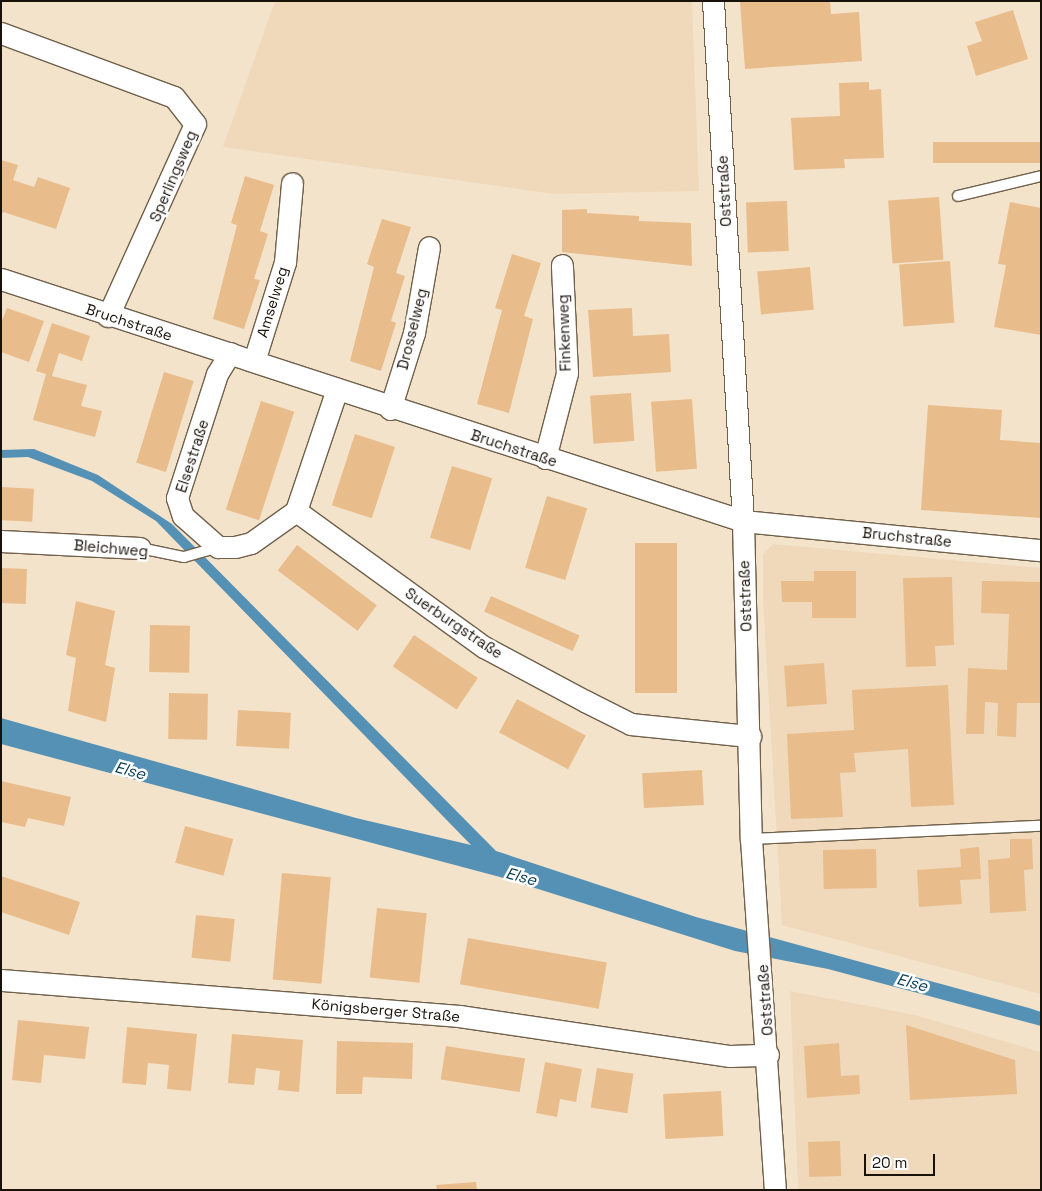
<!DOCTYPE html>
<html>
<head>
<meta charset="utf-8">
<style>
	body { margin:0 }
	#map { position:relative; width:1042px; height:1191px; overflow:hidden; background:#f4e3cb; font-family:"Space Grotesk",sans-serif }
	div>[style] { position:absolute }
	.built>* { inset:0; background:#f0d9bb }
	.water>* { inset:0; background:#5591b5 }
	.building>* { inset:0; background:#e9bc8b; transform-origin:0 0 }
	.roads { filter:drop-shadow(1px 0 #6f604b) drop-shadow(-1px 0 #6f604b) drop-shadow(0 1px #6f604b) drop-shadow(0 -1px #6f604b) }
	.service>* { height:10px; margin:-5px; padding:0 5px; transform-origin:5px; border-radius:5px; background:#fff }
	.minor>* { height:21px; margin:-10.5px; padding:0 10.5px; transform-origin:10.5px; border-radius:10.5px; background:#fff }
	span { translate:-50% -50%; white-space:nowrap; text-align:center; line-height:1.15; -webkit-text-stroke:5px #fff; paint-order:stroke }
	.street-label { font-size:15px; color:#18120a }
	.water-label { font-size:16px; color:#0a3d56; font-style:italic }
	.frame { position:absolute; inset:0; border:2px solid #18120a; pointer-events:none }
	.scale { position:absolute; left:864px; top:1154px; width:71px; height:22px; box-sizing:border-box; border:2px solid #18120a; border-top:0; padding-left:6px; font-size:15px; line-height:18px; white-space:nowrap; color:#18120a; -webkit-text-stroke:4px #fff; paint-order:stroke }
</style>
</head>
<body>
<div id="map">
	<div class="built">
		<div style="clip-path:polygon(275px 1px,692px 1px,699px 191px,554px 194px,223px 147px)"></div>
		<div style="clip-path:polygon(773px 544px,1041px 568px,1041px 994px,782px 925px,763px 601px,763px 554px)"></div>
		<div style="clip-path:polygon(790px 991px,915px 1015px,1041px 1052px,1041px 1190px,798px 1190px)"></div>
	</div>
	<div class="water">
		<div style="clip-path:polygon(34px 449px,98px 475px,172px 524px,496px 851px,696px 917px,1029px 1008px,1041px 1012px,1041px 1026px,828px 969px,735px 951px,500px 877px,1px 744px,1px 718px,356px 818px,471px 845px,156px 521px,92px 481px,28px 457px,1px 458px,1px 450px)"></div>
	</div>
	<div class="building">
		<div style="clip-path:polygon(747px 1px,830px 1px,831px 14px,859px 12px,862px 61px,745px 69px,740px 2px)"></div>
		<div style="clip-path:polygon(1013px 10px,1028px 59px,976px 76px,967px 46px,982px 41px,975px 22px)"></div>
		<div style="clip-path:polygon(869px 82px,869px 90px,881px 89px,884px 158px,844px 159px,845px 168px,794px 170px,791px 118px,840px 116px,839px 83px)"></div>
		<div style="left:1041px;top:142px;width:21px;height:108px;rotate:90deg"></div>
		<div style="clip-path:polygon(1px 160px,18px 165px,13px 180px,34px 187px,38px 177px,70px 188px,56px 229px,3px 212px,1px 216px)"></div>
		<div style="clip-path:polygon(245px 176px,274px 185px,260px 231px,268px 234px,254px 279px,260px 280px,244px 329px,213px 319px,237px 225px,231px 223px)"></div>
		<div style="left:939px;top:197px;width:63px;height:51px;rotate:86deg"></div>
		<div style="left:787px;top:201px;width:50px;height:41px;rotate:88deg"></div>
		<div style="clip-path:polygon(1010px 202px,1041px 208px,1041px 335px,994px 327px,1006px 265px,998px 264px)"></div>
		<div style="clip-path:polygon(587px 209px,587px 213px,639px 216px,639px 221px,691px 223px,692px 266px,562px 252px,562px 210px)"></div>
		<div style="clip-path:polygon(382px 219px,411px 227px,396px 273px,405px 276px,391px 321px,396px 323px,381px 371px,350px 361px,374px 267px,367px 264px)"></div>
		<div style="clip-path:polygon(512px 254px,541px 263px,524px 316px,533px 319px,509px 413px,477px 404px,502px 310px,495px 308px)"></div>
		<div style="left:950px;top:261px;width:62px;height:51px;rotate:86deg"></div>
		<div style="left:810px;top:267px;width:43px;height:53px;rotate:85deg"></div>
		<div style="clip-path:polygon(7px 308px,44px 321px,29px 362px,1px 352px,1px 323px)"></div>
		<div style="clip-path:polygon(632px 308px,633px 336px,669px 334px,671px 372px,593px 377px,588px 310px)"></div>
		<div style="clip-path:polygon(52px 323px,90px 336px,82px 361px,59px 353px,52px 376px,87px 385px,81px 406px,102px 411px,95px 437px,33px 420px,46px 374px,36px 371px)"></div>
		<div style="left:164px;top:372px;width:31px;height:95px;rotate:17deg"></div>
		<div style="left:631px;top:393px;width:48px;height:41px;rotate:86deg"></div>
		<div style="left:692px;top:399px;width:70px;height:41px;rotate:86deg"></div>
		<div style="left:261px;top:401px;width:35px;height:114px;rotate:18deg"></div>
		<div style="clip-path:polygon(928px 405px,1002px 410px,1000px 440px,1041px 443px,1041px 518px,921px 510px)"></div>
		<div style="left:355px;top:434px;width:42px;height:75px;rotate:18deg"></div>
		<div style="left:452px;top:466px;width:42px;height:75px;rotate:17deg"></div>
		<div style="left:1px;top:487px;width:33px;height:33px;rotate:3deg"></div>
		<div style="left:547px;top:496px;width:42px;height:75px;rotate:17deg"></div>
		<div style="left:677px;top:543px;width:150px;height:42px;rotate:90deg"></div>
		<div style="left:297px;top:545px;width:100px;height:32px;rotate:37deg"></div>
		<div style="left:1px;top:568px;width:26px;height:35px;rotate:2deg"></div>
		<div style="clip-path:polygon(814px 571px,856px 571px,856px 618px,812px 618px,812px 602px,782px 602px,781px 581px,814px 581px)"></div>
		<div style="clip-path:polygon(952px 577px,954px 645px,935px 646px,936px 666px,906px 667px,903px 578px)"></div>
		<div style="clip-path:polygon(982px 581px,1041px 582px,1041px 703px,1017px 703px,1016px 737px,997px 736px,998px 703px,985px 702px,984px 734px,966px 734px,968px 668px,1007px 670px,1009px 614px,981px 613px)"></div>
		<div style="left:491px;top:596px;width:97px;height:17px;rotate:24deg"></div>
		<div style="clip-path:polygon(76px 601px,115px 611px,105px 665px,115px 668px,106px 722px,68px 711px,76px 658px,66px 655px)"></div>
		<div style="left:150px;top:625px;width:40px;height:47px;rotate:1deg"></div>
		<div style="left:414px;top:635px;width:77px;height:38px;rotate:34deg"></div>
		<div style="left:824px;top:663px;width:41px;height:40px;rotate:86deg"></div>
		<div style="clip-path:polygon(948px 685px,954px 805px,911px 807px,908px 749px,854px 753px,856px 772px,840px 773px,843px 817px,791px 819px,787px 734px,854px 730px,852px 690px)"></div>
		<div style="left:169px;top:693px;width:39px;height:46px;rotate:1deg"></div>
		<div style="left:517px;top:699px;width:78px;height:38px;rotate:28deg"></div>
		<div style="left:238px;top:710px;width:53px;height:36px;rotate:3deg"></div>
		<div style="left:702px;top:770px;width:35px;height:60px;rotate:87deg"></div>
		<div style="clip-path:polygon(1px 781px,71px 797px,64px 826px,28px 818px,25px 827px,1px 822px)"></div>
		<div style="left:185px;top:826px;width:50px;height:38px;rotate:15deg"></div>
		<div style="clip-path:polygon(1010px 839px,1032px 839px,1033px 869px,1024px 870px,1026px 911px,990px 913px,988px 860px,1010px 858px)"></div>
		<div style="clip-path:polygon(979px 847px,981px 879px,960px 880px,962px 904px,919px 907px,917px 870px,961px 867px,960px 849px)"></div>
		<div style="left:876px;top:849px;width:39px;height:53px;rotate:89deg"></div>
		<div style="left:282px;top:873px;width:49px;height:107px;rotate:5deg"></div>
		<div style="clip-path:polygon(1px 876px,80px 902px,69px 935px,1px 912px)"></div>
		<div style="left:377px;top:908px;width:50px;height:70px;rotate:6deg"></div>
		<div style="left:196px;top:915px;width:39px;height:43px;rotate:6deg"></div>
		<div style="left:468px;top:938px;width:141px;height:47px;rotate:10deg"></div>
		<div style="clip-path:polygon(18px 1020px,89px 1027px,85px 1059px,44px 1055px,41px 1083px,12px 1080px)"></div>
		<div style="clip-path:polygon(906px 1025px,1015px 1060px,1017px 1094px,910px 1100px)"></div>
		<div style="clip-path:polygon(127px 1027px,197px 1034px,191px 1091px,167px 1089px,169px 1065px,148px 1063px,146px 1085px,122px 1083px)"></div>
		<div style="clip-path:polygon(232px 1034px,303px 1040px,299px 1092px,278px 1090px,280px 1071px,256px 1068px,254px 1085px,228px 1083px)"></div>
		<div style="clip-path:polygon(337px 1041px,413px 1043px,412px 1079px,363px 1077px,362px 1094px,336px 1094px)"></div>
		<div style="clip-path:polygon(839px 1043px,841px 1076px,859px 1075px,860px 1094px,807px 1098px,804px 1046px)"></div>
		<div style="left:446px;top:1046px;width:80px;height:34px;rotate:9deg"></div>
		<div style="clip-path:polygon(545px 1062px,582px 1069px,576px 1102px,560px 1099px,557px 1117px,536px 1113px)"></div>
		<div style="left:597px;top:1068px;width:37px;height:40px;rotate:9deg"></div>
		<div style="left:721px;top:1091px;width:45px;height:58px;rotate:87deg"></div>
		<div style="left:840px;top:1141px;width:35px;height:32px;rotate:88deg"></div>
		<div style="clip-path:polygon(476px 1182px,477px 1190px,437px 1190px,436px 1185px)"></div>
	</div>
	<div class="roads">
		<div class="service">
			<div style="left:958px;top:196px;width:85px;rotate:-13.5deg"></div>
			<div style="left:140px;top:548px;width:45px;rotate:11.6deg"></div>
			<div style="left:184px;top:557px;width:35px;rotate:-16deg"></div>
			<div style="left:751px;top:839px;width:290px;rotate:-2.6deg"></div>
		</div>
		<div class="minor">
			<div style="left:713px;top:1px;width:521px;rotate:86.7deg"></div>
			<div style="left:743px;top:521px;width:318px;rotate:88.6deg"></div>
			<div style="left:751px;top:839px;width:352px;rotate:86.1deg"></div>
			<div style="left:1px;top:33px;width:184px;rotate:20.3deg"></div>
			<div style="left:174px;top:97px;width:34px;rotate:52deg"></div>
			<div style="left:195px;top:124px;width:211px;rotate:114.4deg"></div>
			<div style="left:1px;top:279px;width:780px;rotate:18.06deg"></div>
			<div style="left:743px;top:521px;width:299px;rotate:5.6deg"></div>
			<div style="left:230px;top:353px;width:25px;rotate:122deg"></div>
			<div style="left:217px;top:374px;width:130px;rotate:107.9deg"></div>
			<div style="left:177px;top:498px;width:19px;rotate:72deg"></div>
			<div style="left:183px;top:516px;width:47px;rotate:41.5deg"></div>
			<div style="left:218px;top:547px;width:17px"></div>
			<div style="left:235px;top:547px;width:16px;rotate:-14deg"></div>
			<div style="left:251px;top:543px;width:55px;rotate:-35.4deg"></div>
			<div style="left:254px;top:361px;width:104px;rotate:-72.6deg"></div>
			<div style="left:285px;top:262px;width:79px;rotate:-84.9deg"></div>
			<div style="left:337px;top:389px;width:129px;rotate:108.6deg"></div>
			<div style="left:296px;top:511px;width:232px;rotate:35.9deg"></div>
			<div style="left:484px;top:647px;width:115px;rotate:28.1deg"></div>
			<div style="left:585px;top:701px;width:51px;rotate:26.6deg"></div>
			<div style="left:631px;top:724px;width:120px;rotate:5.8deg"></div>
			<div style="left:390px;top:409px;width:80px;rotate:-72.5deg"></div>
			<div style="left:414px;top:333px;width:87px;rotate:-80.1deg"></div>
			<div style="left:545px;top:458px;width:88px;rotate:-75.5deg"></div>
			<div style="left:567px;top:373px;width:108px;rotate:-92.7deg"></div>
			<div style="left:1px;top:541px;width:139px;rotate:2.9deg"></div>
			<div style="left:1px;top:980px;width:459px;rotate:4.5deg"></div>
			<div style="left:459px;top:1016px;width:274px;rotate:8.4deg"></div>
			<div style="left:730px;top:1056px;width:38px;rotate:-2deg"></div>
		</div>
	</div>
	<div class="street-label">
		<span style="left:173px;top:176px;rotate:-67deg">Sperlingsweg</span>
		<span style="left:724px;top:191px;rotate:-93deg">Oststraße</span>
		<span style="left:272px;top:302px;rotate:-73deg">Amselweg</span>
		<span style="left:129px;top:322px;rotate:18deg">Bruchstraße</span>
		<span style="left:412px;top:329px;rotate:-76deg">Drosselweg</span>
		<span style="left:564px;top:333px;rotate:-92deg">Finkenweg</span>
		<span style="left:514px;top:448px;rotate:18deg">Bruchstraße</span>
		<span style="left:192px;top:456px;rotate:-72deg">Elsestraße</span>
		<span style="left:907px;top:537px;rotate:6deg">Bruchstraße</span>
		<span style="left:111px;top:548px;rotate:5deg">Bleichweg</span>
		<span style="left:745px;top:596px;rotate:-92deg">Oststraße</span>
		<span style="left:454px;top:623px;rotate:34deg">Suerburgstraße</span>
		<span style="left:765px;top:1000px;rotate:-94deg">Oststraße</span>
		<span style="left:386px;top:1010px;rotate:5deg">Königsberger Straße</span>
	</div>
	<div class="water-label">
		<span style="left:130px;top:771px;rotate:15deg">Else</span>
		<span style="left:521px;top:877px;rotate:15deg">Else</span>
		<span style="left:912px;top:983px;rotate:15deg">Else</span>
	</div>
	<div class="frame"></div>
	<div class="scale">20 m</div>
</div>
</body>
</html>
